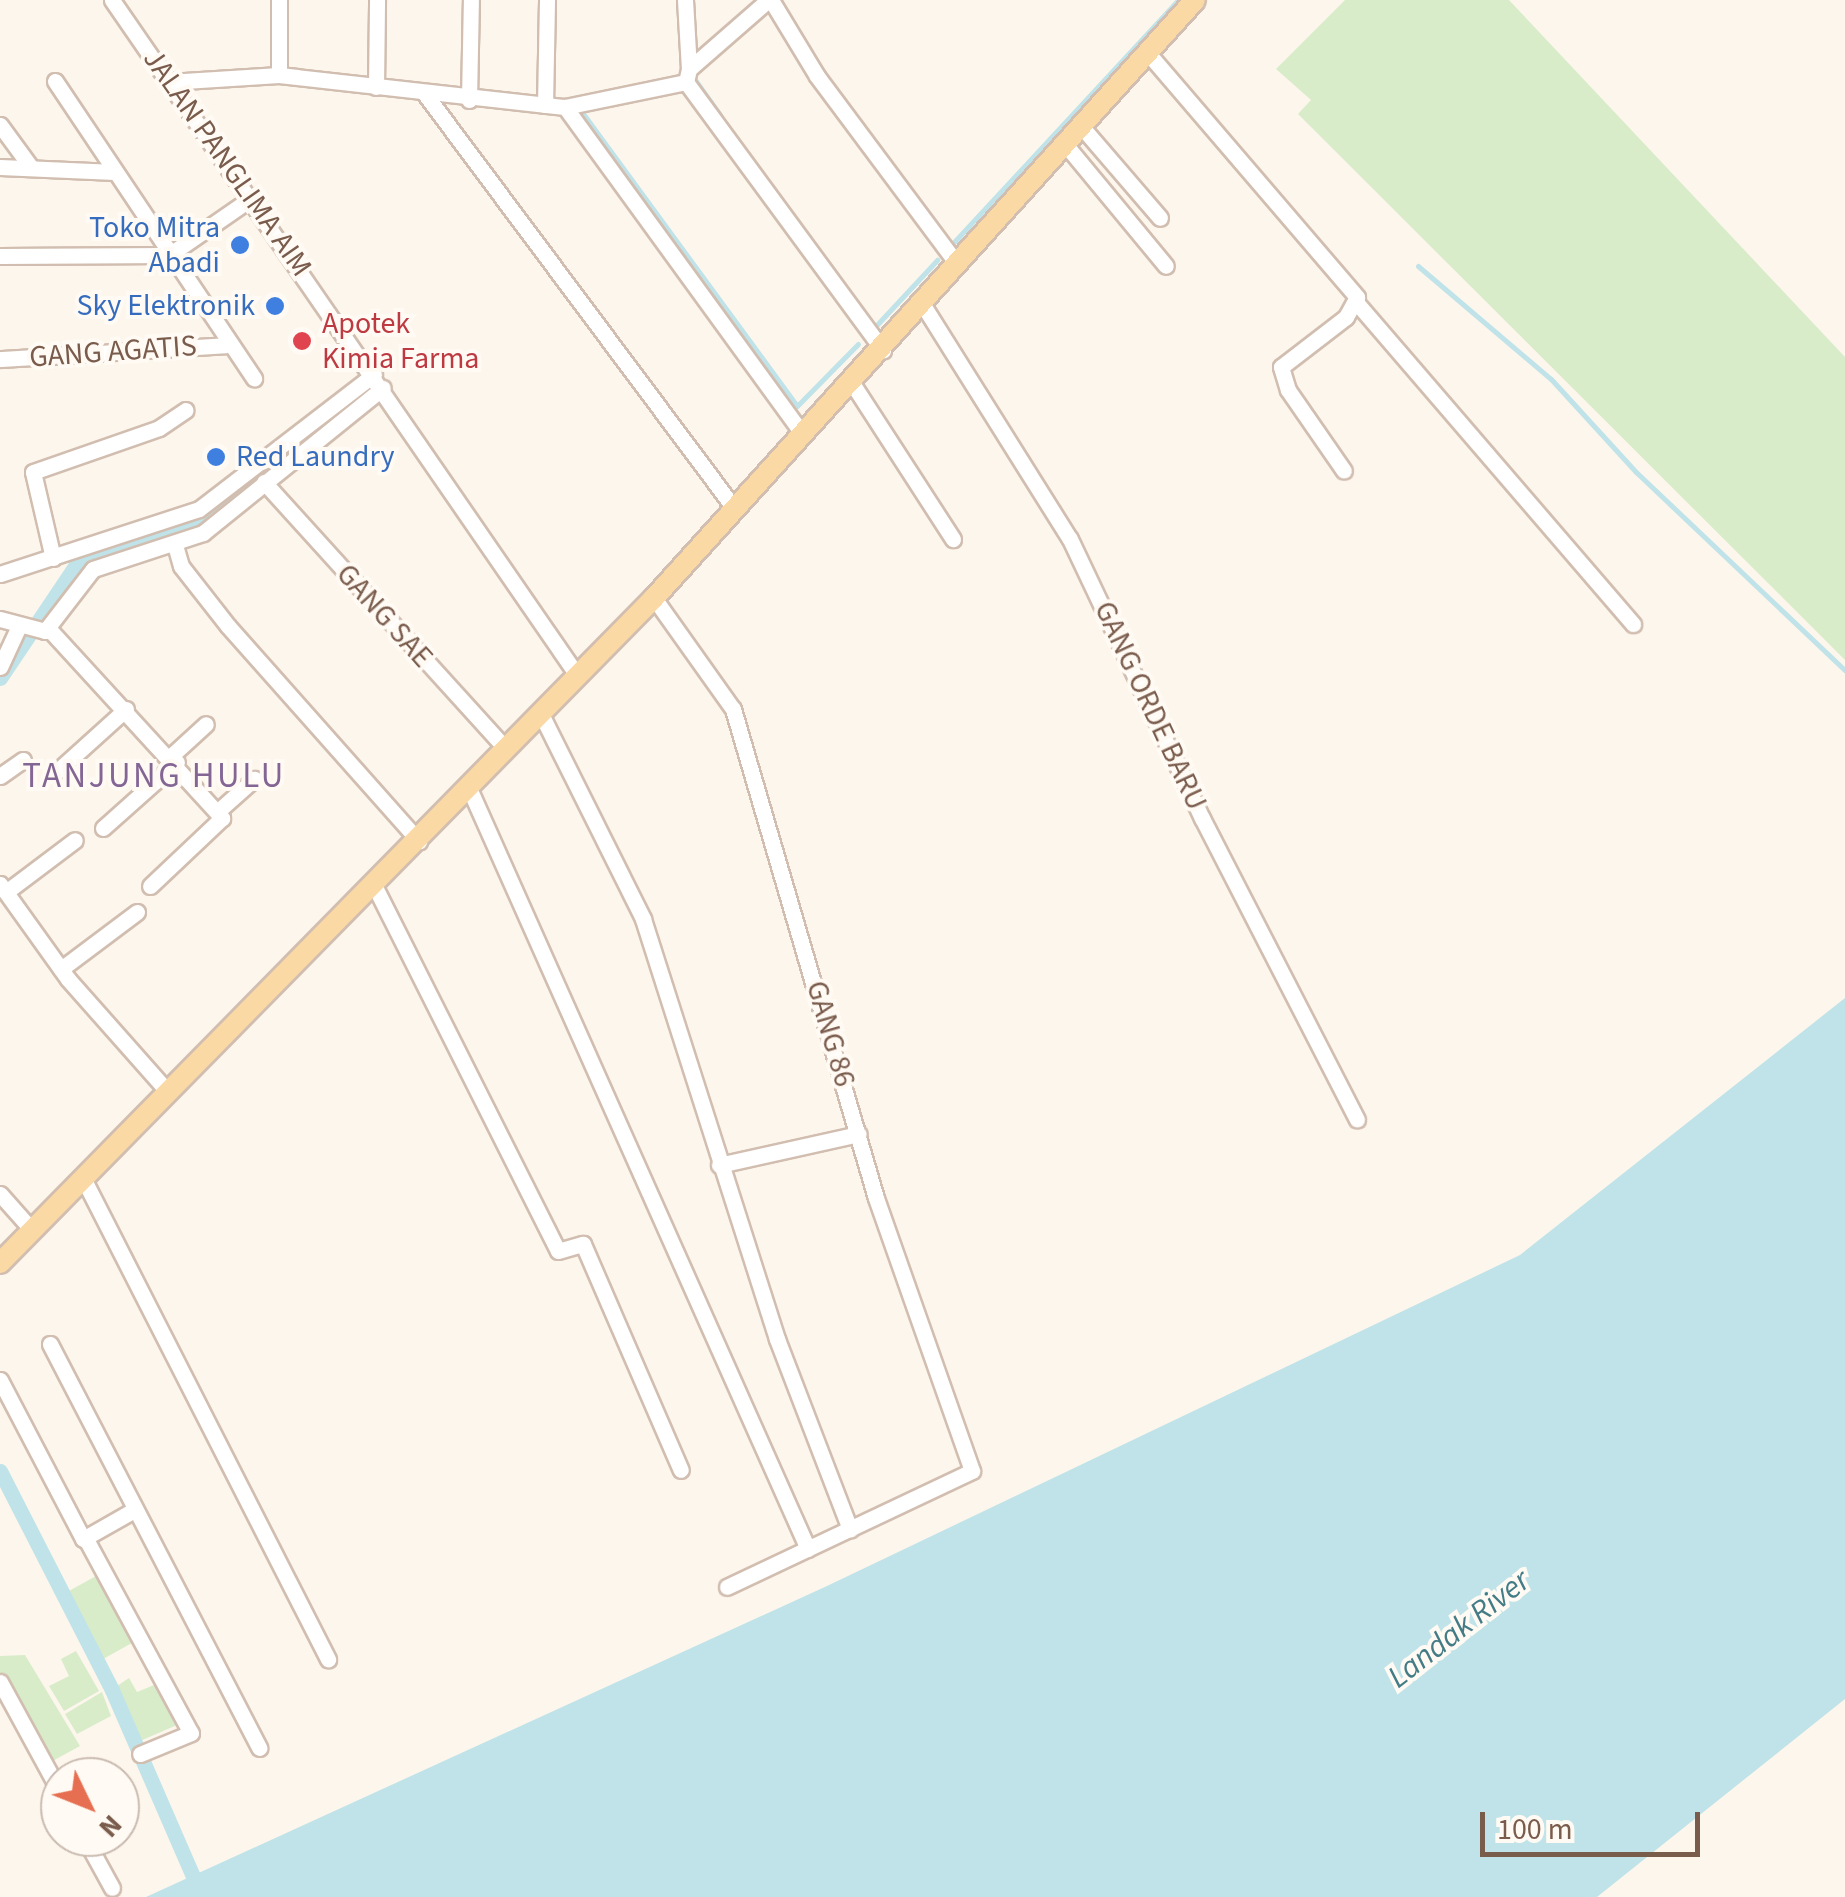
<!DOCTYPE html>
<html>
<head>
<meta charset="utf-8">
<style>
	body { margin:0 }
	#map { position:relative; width:1845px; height:1897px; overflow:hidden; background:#fdf6ec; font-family:"Source Sans 3",sans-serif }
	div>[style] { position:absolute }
	.green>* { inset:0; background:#d8ecc9; transform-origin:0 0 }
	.water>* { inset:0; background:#bfe3e8 }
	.stream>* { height:5px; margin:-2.5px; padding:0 2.5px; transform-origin:2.5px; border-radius:2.5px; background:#bfe3e8 }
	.canal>* { height:15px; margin:-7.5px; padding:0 7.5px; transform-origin:7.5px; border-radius:7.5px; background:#bfe3e8 }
	.roads { filter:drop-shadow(2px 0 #d1beb0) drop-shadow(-2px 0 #d1beb0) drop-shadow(0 2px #d1beb0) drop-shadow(0 -2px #d1beb0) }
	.minor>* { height:15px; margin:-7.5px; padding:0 7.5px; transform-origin:7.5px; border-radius:7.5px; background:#fff }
	.major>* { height:20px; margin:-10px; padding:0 10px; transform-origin:10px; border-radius:10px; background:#fbd9a5 }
	.dots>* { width:28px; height:28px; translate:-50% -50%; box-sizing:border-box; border:5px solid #fffaf3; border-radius:50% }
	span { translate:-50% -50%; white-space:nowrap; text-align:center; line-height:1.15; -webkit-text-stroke:8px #fffaf3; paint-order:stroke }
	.street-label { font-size:30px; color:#7a5c4d }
	.shop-label { font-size:30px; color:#366cbe }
	.right { translate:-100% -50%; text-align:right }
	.left { translate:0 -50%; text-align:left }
	.health-label { font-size:30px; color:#be3a42 }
	.water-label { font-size:32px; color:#437c86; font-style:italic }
	.quarter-label { font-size:35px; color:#846695; letter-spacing:2.5px }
	.north { position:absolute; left:40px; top:1757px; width:100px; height:100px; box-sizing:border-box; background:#fffaf3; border:2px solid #cabbb1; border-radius:50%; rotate:133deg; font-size:28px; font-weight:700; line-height:40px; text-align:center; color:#7a5c4d }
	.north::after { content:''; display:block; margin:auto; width:35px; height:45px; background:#e76f51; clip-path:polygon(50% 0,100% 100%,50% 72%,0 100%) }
	.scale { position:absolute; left:1480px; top:1812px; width:220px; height:45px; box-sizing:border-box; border:5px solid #7a5c4d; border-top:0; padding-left:12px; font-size:30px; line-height:35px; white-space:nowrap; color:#7a5c4d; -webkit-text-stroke:8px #fffaf3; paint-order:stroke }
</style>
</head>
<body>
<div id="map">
	<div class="green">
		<div style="clip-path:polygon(1345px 0,1509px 0,1845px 357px,1845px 660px,1298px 114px,1311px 100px,1276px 69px)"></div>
		<div style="left:96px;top:1576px;width:76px;height:33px;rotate:61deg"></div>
		<div style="clip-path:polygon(76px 1651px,99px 1691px,64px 1711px,49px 1686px,69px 1676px,61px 1659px)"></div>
		<div style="clip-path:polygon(25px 1655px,80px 1746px,49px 1763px,0 1675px,0 1656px)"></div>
		<div style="clip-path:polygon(129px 1678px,137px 1692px,154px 1685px,177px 1725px,140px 1741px,117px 1686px)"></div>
		<div style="clip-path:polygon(102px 1692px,111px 1716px,77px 1734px,65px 1714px)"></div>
	</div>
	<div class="water">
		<div style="clip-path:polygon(1845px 998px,1845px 1699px,1597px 1897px,146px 1897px,827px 1586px,1520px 1255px)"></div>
	</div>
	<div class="stream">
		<div style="left:693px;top:77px;width:47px;rotate:54.6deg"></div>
		<div style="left:579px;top:108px;width:369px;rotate:53.8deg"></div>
		<div style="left:797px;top:406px;width:87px;rotate:-45.5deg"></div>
		<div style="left:954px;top:242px;width:330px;rotate:-47.2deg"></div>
		<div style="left:1418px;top:266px;width:175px;rotate:40.4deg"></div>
		<div style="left:1551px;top:379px;width:126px;rotate:47.6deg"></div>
		<div style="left:1636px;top:472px;width:288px;rotate:43.5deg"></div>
		<div style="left:872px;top:330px;width:96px;rotate:-47.1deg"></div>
	</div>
	<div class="canal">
		<div style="left:0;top:678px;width:140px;rotate:-56.1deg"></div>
		<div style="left:78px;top:562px;width:131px;rotate:-19.7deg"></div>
		<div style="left:201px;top:518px;width:83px;rotate:-38.7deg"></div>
		<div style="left:0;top:1471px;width:246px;rotate:62.9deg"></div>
		<div style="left:112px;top:1690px;width:203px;rotate:66.5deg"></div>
	</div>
	<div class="roads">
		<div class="minor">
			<div style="left:112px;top:0;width:820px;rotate:55.44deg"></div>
			<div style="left:685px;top:0;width:69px;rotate:86.7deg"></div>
			<div style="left:771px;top:0;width:89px;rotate:58.8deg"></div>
			<div style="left:817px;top:76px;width:234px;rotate:53.3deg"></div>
			<div style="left:1147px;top:52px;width:323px;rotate:49.4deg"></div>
			<div style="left:1357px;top:297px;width:23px;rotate:119deg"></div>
			<div style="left:1346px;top:317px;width:82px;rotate:142.4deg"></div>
			<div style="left:1281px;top:367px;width:24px;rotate:73deg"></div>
			<div style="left:1288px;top:390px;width:98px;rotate:55.3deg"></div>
			<div style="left:279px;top:75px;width:75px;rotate:-90deg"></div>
			<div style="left:55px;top:81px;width:358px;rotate:56.2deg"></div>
			<div style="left:168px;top:82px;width:111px;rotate:-3.6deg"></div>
			<div style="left:279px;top:75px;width:288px;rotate:6.4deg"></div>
			<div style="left:565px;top:107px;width:124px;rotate:-11.7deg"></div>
			<div style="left:686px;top:82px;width:333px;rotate:53.7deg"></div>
			<div style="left:686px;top:82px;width:13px;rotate:-77deg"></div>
			<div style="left:689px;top:69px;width:105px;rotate:-41.1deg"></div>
			<div style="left:376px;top:87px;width:87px;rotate:-89.3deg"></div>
			<div style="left:425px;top:94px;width:517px;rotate:53.26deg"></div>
			<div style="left:469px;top:100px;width:100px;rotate:-88.9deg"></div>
			<div style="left:545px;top:105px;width:105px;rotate:-88.9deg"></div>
			<div style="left:565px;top:107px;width:404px;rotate:54deg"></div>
			<div style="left:0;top:125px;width:51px;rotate:53.8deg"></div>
			<div style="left:1081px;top:126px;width:121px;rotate:49.3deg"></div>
			<div style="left:1065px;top:144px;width:158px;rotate:50.4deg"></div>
			<div style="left:0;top:167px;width:115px;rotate:2.5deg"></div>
			<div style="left:0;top:256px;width:169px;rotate:-0.3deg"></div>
			<div style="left:169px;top:255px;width:98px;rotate:-34.7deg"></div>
			<div style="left:1356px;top:302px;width:425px;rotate:49.3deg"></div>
			<div style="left:923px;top:305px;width:276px;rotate:57.9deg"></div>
			<div style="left:1070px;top:539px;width:309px;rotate:64.7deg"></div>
			<div style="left:1202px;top:818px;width:339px;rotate:62.8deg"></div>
			<div style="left:0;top:359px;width:226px;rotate:-3.5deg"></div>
			<div style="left:852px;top:383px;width:186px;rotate:57.1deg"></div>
			<div style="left:264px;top:482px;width:360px;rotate:47.8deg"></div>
			<div style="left:175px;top:545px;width:22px;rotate:74deg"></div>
			<div style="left:181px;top:566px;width:76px;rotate:51.9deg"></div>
			<div style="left:228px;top:626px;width:288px;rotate:48.4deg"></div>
			<div style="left:53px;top:558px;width:88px;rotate:-103.1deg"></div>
			<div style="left:33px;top:472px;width:133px;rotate:-19.2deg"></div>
			<div style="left:159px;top:428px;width:32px;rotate:-34deg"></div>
			<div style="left:0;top:574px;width:209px;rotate:-18.1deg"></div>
			<div style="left:199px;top:509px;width:221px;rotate:-37.6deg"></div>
			<div style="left:654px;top:598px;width:136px;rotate:54.6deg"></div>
			<div style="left:733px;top:709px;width:509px;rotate:73.7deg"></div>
			<div style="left:876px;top:1198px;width:289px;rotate:70.6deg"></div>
			<div style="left:972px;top:1471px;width:271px;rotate:154.7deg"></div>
			<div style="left:0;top:619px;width:47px;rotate:14.9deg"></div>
			<div style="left:45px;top:631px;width:78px;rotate:-52.3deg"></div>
			<div style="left:93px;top:569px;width:116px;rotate:-18.1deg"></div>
			<div style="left:203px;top:533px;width:231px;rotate:-38.9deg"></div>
			<div style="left:48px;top:628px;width:258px;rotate:47.5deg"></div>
			<div style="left:222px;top:818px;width:99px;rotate:136.6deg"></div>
			<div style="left:0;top:667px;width:45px;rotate:-65.1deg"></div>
			<div style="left:541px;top:714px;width:229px;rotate:63.5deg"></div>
			<div style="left:643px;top:919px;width:441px;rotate:72.3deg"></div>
			<div style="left:777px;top:1339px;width:204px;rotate:69deg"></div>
			<div style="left:171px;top:756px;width:47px;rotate:-42.4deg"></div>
			<div style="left:54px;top:774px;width:97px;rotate:-42.1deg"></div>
			<div style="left:0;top:776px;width:28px;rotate:-35deg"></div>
			<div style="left:469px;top:788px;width:833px;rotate:65.99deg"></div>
			<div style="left:217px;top:812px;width:50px;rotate:-41.7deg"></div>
			<div style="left:103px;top:828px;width:99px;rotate:-41.7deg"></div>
			<div style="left:0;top:884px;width:117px;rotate:54.4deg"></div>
			<div style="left:68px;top:979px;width:152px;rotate:48.5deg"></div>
			<div style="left:375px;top:887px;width:407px;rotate:63.3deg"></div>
			<div style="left:558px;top:1251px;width:26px;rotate:-16deg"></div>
			<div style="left:583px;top:1244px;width:246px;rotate:66.6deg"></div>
			<div style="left:6px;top:892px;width:86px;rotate:-37deg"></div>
			<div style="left:61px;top:969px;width:95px;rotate:-36.9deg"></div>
			<div style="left:719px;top:1165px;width:143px;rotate:-12.5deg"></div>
			<div style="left:84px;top:1180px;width:538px;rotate:63.01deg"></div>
			<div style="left:0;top:1194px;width:48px;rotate:48.4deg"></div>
			<div style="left:50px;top:1344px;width:455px;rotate:62.6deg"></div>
			<div style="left:0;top:1380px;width:179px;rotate:62.4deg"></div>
			<div style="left:83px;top:1539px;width:59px;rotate:-29.6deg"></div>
			<div style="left:87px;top:1541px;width:218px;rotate:61.6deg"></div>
			<div style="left:191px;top:1733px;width:55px;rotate:157.6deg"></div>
			<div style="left:0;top:1682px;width:125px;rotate:61.4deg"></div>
			<div style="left:84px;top:1837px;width:58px;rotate:61.2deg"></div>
		</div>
		<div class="major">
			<div style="left:0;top:1263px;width:933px;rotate:-45.48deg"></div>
			<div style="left:654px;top:598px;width:806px;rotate:-47.86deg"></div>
		</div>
	</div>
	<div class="dots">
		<div style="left:240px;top:245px;background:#3f7fe0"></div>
		<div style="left:275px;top:306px;background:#3f7fe0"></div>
		<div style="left:302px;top:341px;background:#e0444e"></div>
		<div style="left:216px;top:457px;background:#3f7fe0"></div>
	</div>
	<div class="street-label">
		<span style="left:227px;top:163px;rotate:55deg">JALAN PANGLIMA AIM</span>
		<span style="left:113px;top:352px;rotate:-4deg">GANG AGATIS</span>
		<span style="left:384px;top:616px;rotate:48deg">GANG SAE</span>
		<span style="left:1150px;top:706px;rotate:65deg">GANG ORDE BARU</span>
		<span style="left:830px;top:1034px;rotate:74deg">GANG 86</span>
	</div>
	<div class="shop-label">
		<span class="right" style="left:220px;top:245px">Toko Mitra<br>Abadi</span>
		<span class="right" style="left:255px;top:306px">Sky Elektronik</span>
		<span class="left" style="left:236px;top:457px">Red Laundry</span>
	</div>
	<div class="health-label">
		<span class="left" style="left:322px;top:341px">Apotek<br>Kimia Farma</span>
	</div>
	<div class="water-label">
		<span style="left:1459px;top:1629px;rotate:-38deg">Landak River</span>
	</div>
	<div class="quarter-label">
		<span style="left:154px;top:776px">TANJUNG HULU</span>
	</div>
	<div class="north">N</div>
	<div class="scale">100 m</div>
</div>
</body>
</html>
